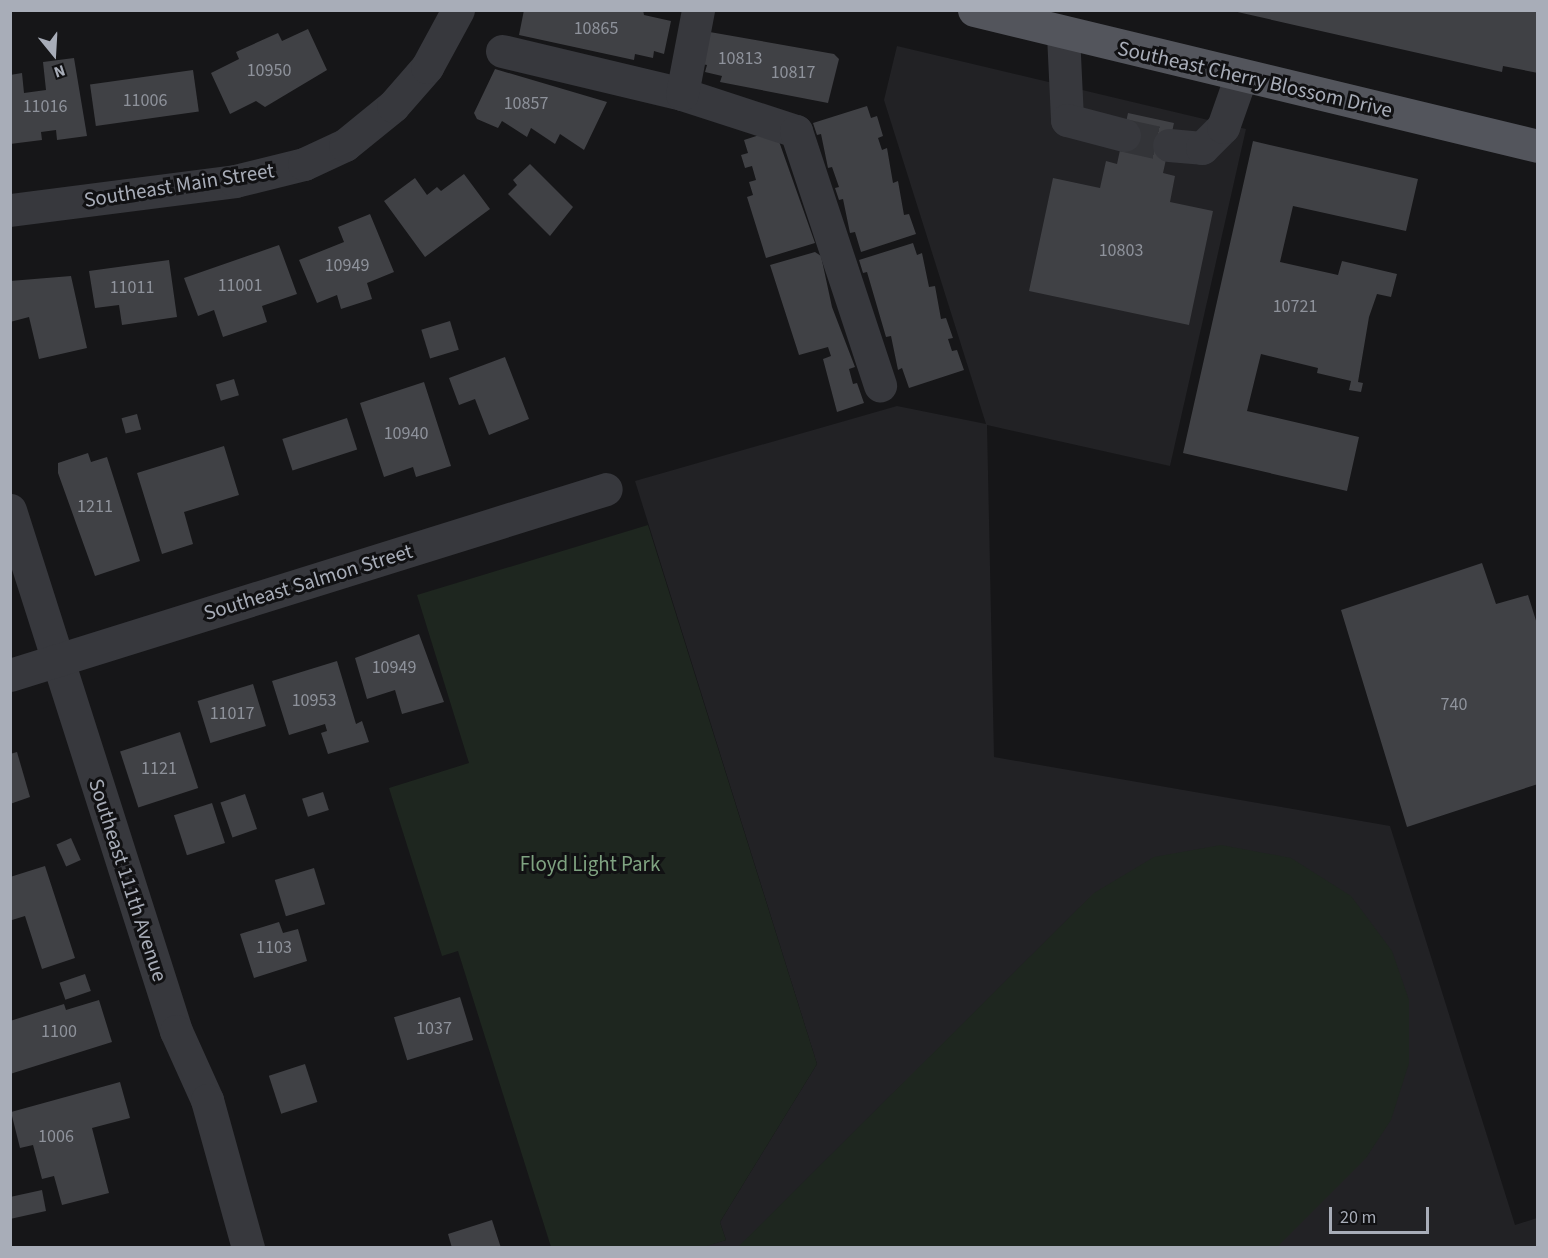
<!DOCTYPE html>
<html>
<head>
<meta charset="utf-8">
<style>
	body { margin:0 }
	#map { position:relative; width:1548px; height:1258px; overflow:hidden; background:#161618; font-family:"Source Sans 3",sans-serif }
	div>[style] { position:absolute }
	.built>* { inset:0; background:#222225 }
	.green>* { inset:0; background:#1e261f }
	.building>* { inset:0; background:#404145; transform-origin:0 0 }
	.minor-tunnel>* { height:33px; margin-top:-16.5px; transform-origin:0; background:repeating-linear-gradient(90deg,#333438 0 33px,transparent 0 49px) }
	.minor>* { height:33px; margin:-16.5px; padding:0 16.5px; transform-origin:16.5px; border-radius:16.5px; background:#37383d }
	.major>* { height:33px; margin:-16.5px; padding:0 16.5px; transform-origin:16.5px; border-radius:16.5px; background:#53555c }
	span { translate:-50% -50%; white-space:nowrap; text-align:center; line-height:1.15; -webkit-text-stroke:6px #111113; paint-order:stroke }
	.number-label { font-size:18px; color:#8e929b }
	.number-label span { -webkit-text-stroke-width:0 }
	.street-label { font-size:21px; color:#a8adb8 }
	.park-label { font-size:21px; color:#7fa381 }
	.frame { position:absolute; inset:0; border:12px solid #a8adb8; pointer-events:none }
	.north { position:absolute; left:24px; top:24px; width:60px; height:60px; -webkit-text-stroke:4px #111113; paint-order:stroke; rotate:162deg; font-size:16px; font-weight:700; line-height:24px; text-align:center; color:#a8adb8 }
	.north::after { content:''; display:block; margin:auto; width:21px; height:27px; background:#a8adb8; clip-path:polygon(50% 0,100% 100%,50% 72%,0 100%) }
	.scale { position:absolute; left:1329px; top:1207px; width:100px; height:27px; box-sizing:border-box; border:3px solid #a8adb8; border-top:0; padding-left:8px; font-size:18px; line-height:21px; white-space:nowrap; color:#a8adb8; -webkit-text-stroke:4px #111113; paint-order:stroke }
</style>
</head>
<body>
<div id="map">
	<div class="built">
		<div style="clip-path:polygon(897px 46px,1246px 129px,1170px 466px,987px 425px,994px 757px,1390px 826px,1515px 1225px,1537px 1218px,1537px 1247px,701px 1247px,726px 1240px,720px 1222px,817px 1064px,635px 481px,897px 406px,986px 424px,884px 100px)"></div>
	</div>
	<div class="green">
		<div style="clip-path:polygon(648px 525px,817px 1064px,720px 1222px,726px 1240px,701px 1248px,551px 1247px,458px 951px,442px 956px,389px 788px,469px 763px,417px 595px)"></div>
		<div style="clip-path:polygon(1221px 845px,1291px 858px,1351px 896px,1392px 951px,1409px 1000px,1409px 1063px,1391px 1120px,1366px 1158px,1277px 1247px,738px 1247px,1094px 893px,1154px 857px)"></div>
	</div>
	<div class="building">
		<div style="clip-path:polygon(524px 10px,643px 10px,644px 15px,671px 21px,664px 54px,654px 51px,653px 58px,635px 54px,634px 60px,519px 35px)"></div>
		<div style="clip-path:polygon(1538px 10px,1538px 73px,1503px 66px,1502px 72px,1233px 11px)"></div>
		<div style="clip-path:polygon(308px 29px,327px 70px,265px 107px,256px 101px,230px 114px,211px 73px,239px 59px,236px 52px,278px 33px,282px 41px)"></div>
		<div style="clip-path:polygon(704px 31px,834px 54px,839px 59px,828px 103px,720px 82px,722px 76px,705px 72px,707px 65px,697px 63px)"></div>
		<div style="clip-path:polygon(74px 58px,87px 136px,57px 140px,56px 130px,41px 132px,42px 140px,10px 144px,10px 75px,22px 73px,24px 93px,46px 90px,43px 62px)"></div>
		<div style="clip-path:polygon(495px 69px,607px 102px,584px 150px,560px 134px,555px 144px,531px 128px,527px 137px,502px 121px,498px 128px,477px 119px,474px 113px)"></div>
		<div style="left:193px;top:70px;width:42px;height:104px;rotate:82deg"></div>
		<div style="clip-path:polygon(867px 106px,871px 118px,877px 116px,883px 136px,878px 138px,882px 150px,887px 148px,893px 183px,898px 181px,904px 215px,909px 214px,916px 234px,861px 252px,855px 232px,850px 233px,843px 199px,839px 200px,835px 188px,839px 187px,832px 167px,828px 168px,821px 134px,817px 135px,813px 123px)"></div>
		<div style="clip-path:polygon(1128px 113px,1174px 123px,1163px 173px,1175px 176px,1170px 202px,1213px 211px,1189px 325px,1029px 291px,1053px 178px,1100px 188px,1106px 161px,1117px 164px)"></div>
		<div style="clip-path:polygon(775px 130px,815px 243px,766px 258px,747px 197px,753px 195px,749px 182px,756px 180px,752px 166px,745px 168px,741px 155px,748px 153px,744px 140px)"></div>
		<div style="clip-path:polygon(1253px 141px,1418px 179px,1406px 231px,1293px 206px,1280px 262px,1338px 275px,1342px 261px,1397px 274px,1391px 297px,1377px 294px,1369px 317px,1358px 382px,1363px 383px,1361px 392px,1349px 390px,1351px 381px,1317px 373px,1318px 368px,1261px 354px,1247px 411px,1359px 437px,1347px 491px,1183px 453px)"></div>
		<div style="clip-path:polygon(530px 164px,573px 207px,550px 236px,508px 194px,517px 185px,513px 180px)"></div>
		<div style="clip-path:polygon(464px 174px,490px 209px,425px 257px,384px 201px,415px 178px,427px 195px,437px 187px,441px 191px)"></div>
		<div style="clip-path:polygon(370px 214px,394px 272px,367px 283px,372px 299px,341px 309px,337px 295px,317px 303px,299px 260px,344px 242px,338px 227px)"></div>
		<div style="clip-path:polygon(913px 243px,917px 255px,922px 253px,929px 287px,935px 286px,941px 319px,946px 318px,953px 338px,948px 339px,952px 351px,957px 350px,964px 370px,909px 388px,902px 368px,898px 370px,891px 336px,886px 337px,867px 272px,863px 273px,859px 260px)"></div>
		<div style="clip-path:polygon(279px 245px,297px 294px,262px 306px,267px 322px,223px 337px,214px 310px,198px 316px,184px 278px)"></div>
		<div style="clip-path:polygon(815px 252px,821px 256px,832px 307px,855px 367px,849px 369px,853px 384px,857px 383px,864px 403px,837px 412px,823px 359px,831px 356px,828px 347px,799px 355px,770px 265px)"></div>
		<div style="clip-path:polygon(169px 260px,177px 317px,122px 325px,119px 305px,95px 308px,89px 271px)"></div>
		<div style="clip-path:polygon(71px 276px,87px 348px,39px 359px,29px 317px,10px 322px,10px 281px)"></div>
		<div style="left:450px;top:321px;width:30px;height:30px;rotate:73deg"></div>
		<div style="clip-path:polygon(505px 357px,529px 419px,489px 435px,475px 399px,459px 405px,449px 378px)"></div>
		<div style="left:234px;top:379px;width:17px;height:19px;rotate:73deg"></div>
		<div style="clip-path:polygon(424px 382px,451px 466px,416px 477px,413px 467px,384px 477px,360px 403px)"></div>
		<div style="left:137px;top:414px;width:16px;height:16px;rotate:75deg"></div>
		<div style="left:347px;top:418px;width:33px;height:68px;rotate:72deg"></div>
		<div style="clip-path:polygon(224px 446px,239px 495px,184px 512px,193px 544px,162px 554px,137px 473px)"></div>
		<div style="clip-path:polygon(88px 453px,91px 462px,107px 457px,140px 561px,95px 576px,58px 473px,58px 463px)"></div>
		<div style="clip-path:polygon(1482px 563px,1496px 604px,1528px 595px,1538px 627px,1538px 784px,1407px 827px,1341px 610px)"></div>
		<div style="clip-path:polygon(419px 634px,444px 702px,402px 714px,395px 690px,367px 699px,355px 658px)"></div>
		<div style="clip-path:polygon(337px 661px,356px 724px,362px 721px,369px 742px,328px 754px,321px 733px,327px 731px,325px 724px,289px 735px,272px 681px)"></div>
		<div style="left:253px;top:684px;width:44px;height:58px;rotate:73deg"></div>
		<div style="left:180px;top:732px;width:59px;height:63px;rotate:72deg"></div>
		<div style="clip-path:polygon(17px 752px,30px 797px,10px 804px,10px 754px)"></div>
		<div style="left:323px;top:792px;width:19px;height:22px;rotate:72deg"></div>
		<div style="left:245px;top:794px;width:37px;height:26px;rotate:71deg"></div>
		<div style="left:212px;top:803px;width:42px;height:40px;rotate:72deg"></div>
		<div style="left:71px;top:838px;width:24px;height:16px;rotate:66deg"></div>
		<div style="clip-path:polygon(45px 866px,75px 958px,42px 969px,25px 916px,12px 920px,10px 877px)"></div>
		<div style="left:314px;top:868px;width:38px;height:41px;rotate:73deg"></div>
		<div style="clip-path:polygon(279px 922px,283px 933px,298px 929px,307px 961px,254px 978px,240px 934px)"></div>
		<div style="left:85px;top:974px;width:18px;height:27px;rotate:71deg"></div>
		<div style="left:460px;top:997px;width:45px;height:69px;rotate:73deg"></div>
		<div style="clip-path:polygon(99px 1000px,112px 1042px,10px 1074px,10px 1021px,64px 1004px,66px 1010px)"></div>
		<div style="left:305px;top:1064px;width:40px;height:38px;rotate:72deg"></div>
		<div style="clip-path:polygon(120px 1082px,130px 1118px,92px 1128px,109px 1193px,62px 1205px,54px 1176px,42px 1179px,33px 1145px,20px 1148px,11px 1112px)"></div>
		<div style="clip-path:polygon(42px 1190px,46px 1211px,10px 1219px,10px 1197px)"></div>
		<div style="clip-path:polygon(492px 1220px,501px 1248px,452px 1248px,448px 1234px)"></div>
	</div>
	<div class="minor-tunnel">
		<div style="left:1124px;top:135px;width:46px;rotate:12.5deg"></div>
	</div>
	<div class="minor">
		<div style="left:1063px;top:34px;width:86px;rotate:87.3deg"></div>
		<div style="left:1067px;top:120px;width:59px;rotate:14.7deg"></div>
		<div style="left:502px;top:51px;width:185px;rotate:13.4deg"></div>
		<div style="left:682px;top:94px;width:120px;rotate:18deg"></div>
		<div style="left:796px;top:131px;width:268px;rotate:71.7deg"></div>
		<div style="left:682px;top:94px;width:86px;rotate:-79.2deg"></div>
		<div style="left:1169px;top:145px;width:33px;rotate:5deg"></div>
		<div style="left:1202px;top:148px;width:30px;rotate:-45deg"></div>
		<div style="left:1223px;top:127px;width:54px;rotate:-70.6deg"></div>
		<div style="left:10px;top:210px;width:227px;rotate:-7.3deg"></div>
		<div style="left:235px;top:181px;width:71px;rotate:-13.8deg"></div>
		<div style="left:304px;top:164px;width:45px;rotate:-24.9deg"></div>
		<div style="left:345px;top:145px;width:62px;rotate:-39.1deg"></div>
		<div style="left:393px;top:106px;width:52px;rotate:-48.9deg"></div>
		<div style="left:427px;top:67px;width:65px;rotate:-61.5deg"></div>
		<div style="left:10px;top:510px;width:547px;rotate:72.33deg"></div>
		<div style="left:176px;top:1031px;width:76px;rotate:65.8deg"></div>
		<div style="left:207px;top:1100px;width:154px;rotate:74.5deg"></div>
		<div style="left:10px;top:675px;width:624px;rotate:-17.33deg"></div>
	</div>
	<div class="major">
		<div style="left:974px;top:10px;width:580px;rotate:13.56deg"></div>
	</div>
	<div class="number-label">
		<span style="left:596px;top:29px">10865</span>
		<span style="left:740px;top:59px">10813</span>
		<span style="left:269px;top:71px">10950</span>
		<span style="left:793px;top:73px">10817</span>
		<span style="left:145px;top:101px">11006</span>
		<span style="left:526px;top:104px">10857</span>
		<span style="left:45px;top:107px">11016</span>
		<span style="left:1121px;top:251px">10803</span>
		<span style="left:347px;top:266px">10949</span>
		<span style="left:240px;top:286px">11001</span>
		<span style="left:132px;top:288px">11011</span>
		<span style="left:1295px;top:307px">10721</span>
		<span style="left:406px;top:434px">10940</span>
		<span style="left:95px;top:507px">1211</span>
		<span style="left:394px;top:668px">10949</span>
		<span style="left:314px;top:701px">10953</span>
		<span style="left:1454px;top:705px">740</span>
		<span style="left:232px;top:714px">11017</span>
		<span style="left:159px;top:769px">1121</span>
		<span style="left:274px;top:948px">1103</span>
		<span style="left:434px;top:1029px">1037</span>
		<span style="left:59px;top:1032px">1100</span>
		<span style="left:56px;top:1137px">1006</span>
	</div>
	<div class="street-label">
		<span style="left:1255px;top:79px;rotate:13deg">Southeast Cherry Blossom Drive</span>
		<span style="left:179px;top:185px;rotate:-9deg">Southeast Main Street</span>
		<span style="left:308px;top:582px;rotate:-17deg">Southeast Salmon Street</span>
		<span style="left:128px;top:880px;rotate:72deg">Southeast 111th Avenue</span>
	</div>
	<div class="park-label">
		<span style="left:590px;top:864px">Floyd Light Park</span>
	</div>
	<div class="frame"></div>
	<div class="north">N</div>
	<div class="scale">20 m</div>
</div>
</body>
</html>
